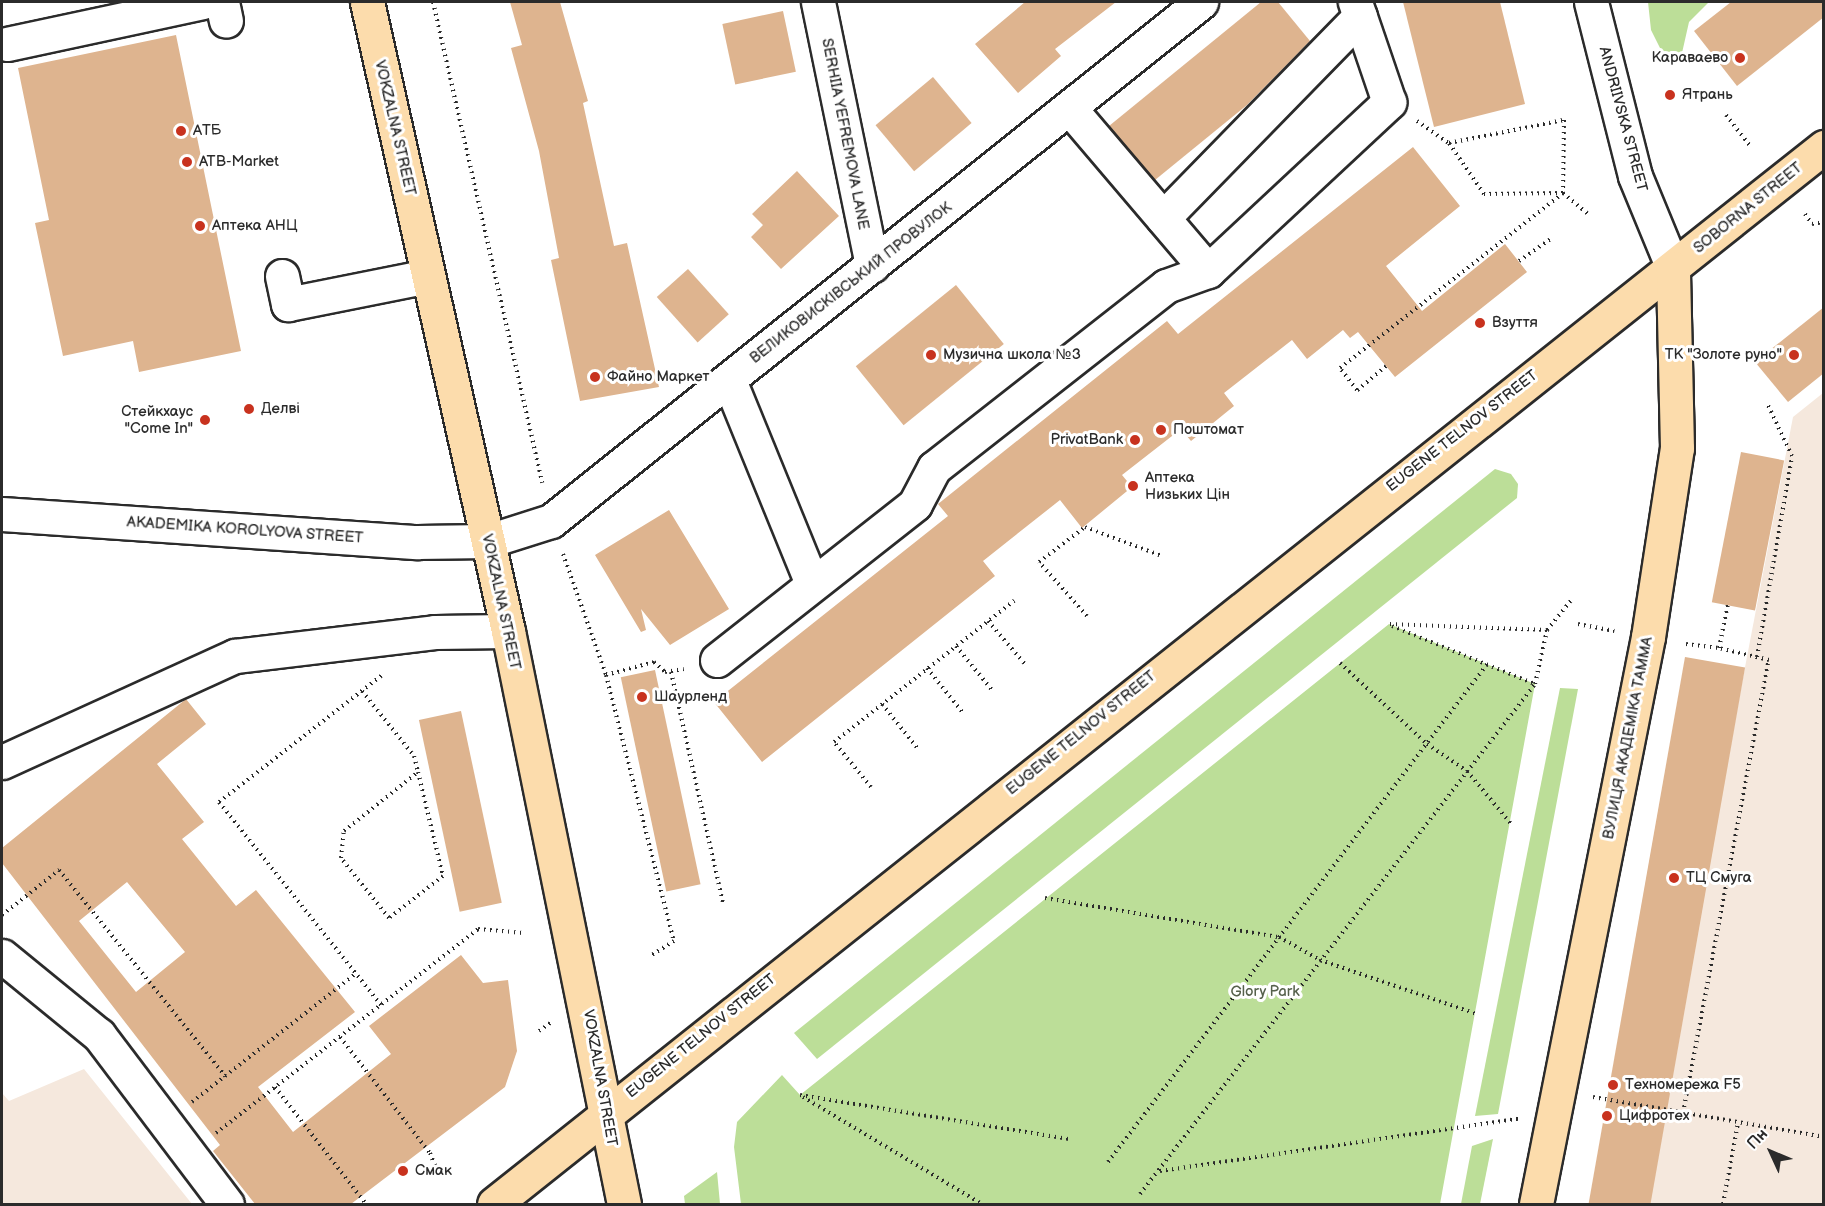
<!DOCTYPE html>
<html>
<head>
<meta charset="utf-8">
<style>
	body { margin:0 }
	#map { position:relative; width:1825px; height:1206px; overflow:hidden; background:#fff; font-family:"Balsamiq Sans",sans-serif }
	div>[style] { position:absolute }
	.built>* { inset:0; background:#f5e8dd }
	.green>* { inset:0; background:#bcde98 }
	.building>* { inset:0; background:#deb48f; transform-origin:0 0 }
	.path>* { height:4px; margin-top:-2px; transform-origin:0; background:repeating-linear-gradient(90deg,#2b2b2b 0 1.5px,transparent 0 6px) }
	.roads { filter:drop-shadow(2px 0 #2b2b2b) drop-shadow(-2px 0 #2b2b2b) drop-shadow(0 2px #2b2b2b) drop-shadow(0 -2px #2b2b2b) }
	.minor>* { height:33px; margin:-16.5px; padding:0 16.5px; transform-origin:16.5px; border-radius:16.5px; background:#fff }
	.major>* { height:33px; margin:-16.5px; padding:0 16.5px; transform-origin:16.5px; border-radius:16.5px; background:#fcdcac }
	.dots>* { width:16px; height:16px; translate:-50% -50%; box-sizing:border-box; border:3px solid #fff; border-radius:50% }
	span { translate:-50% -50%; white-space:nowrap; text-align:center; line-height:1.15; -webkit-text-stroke:6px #fff; paint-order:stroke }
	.poi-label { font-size:15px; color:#2b2b2b }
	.right { translate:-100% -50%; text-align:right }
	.left { translate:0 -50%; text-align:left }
	.street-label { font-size:15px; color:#2b2b2b }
	.park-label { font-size:15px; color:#56614c }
	.frame { position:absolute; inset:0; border:3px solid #2b2b2b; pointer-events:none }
	.north { position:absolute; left:1741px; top:1122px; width:60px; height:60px; -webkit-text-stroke:4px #fff; paint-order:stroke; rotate:314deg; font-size:16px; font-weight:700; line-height:24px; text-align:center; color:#2b2b2b }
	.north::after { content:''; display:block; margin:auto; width:21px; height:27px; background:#2b2b2b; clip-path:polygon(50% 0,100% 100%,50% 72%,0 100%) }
</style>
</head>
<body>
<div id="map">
	<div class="built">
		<div style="clip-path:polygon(1823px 393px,1823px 1204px,1642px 1204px,1793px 417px)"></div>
		<div style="clip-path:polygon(84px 1069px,192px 1204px,2px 1204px,2px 1093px,9px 1101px)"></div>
	</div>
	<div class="green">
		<div style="clip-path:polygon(1648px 2px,1709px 2px,1689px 22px,1682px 53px,1670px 56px,1660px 48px,1651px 30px)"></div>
		<div style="clip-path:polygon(1495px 469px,1511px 474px,1518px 484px,1517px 498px,817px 1059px,794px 1033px)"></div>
		<div style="clip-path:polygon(1389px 624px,1535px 684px,1440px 1204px,741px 1204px,734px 1147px,737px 1122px,782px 1075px,800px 1095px)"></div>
		<div style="clip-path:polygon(1560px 688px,1578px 689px,1498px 1114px,1475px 1116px)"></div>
		<div style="clip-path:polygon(1493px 1139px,1480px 1204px,1461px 1204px,1472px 1146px)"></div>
		<div style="clip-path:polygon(717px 1172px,720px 1204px,685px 1204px,684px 1196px)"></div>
	</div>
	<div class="building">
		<div style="clip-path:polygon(510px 2px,560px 2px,588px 101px,583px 103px,614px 246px,627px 243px,659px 387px,580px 401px,551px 260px,559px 258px,539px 151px,511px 48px,522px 45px)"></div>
		<div style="clip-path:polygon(1025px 2px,1116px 2px,1055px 49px,1061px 56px,1018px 93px,975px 44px)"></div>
		<div style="clip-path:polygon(1261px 2px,1278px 2px,1310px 41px,1247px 105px,1155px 180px,1109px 126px)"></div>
		<div style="clip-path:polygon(1403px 2px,1500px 2px,1525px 104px,1434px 127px)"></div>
		<div style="clip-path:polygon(1731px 2px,1824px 2px,1824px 17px,1737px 86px,1694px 31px)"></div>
		<div style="left:783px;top:11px;width:62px;height:62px;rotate:78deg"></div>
		<div style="clip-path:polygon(176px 35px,241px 351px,139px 372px,133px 341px,63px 356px,35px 223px,49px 220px,18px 68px)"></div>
		<div style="left:933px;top:77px;width:60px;height:75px;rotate:50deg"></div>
		<div style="clip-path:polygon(1413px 147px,1460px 206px,1386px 266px,1422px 311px,1505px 244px,1527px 272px,1395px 377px,1358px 332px,1350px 338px,1343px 330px,1307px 359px,1292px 340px,1224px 393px,1234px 406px,1191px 441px,1181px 429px,1122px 475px,1132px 487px,1082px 528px,1060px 500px,983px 561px,995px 576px,762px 762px,714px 702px,948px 516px,938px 504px,1167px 321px,1178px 334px)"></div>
		<div style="clip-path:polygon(797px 171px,839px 216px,781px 269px,751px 237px,763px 225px,752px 214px)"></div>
		<div style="left:688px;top:269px;width:61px;height:42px;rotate:48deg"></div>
		<div style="left:956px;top:285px;width:76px;height:129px;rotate:51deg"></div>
		<div style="clip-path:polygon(1824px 307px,1824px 373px,1788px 402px,1755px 362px)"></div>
		<div style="left:1741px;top:452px;width:44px;height:153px;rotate:11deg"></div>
		<div style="clip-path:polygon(669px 510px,729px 609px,670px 645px,641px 609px,646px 630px,641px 632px,595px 555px)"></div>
		<div style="left:1685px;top:657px;width:61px;height:557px;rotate:10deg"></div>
		<div style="left:655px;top:670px;width:219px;height:35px;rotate:78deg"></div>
		<div style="clip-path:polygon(evenodd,186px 699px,206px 724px,157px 764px,204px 822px,182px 839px,236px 906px,256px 890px,355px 1012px,258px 1087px,293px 1132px,391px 1054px,369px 1026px,461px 955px,483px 983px,508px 980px,517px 1051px,505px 1087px,351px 1204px,255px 1204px,213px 1151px,220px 1145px,2px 863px,2px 848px,186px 699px,127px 882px,185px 952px,136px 992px,79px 921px,127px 882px)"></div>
		<div style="left:461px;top:711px;width:196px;height:43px;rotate:78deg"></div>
	</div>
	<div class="path">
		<div style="left:433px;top:2px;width:493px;rotate:77.2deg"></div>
		<div style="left:1726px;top:115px;width:39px;rotate:52deg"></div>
		<div style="left:1417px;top:121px;width:39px;rotate:35deg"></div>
		<div style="left:1449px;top:143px;width:117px;rotate:-11.3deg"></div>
		<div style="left:1564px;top:120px;width:73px;rotate:90.8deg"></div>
		<div style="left:1563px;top:193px;width:79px;rotate:179.3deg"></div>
		<div style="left:1484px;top:194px;width:62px;rotate:-124.5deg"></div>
		<div style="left:1805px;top:214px;width:12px;rotate:55deg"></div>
		<div style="left:1812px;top:224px;width:12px;rotate:-9deg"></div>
		<div style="left:1519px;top:261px;width:40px;rotate:-34.9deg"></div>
		<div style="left:1386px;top:366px;width:38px;rotate:140deg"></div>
		<div style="left:1357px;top:390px;width:28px;rotate:-128deg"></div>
		<div style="left:1340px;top:368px;width:283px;rotate:-38.1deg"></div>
		<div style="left:1563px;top:193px;width:34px;rotate:40deg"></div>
		<div style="left:563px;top:554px;width:128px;rotate:70.4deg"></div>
		<div style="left:606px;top:675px;width:275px;rotate:75.7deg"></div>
		<div style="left:674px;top:941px;width:28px;rotate:148deg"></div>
		<div style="left:1087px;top:616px;width:72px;rotate:-131.6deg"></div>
		<div style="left:1039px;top:562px;width:58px;rotate:-37.3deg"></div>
		<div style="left:1085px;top:527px;width:82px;rotate:20.6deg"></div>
		<div style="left:988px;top:621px;width:57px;rotate:49.3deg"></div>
		<div style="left:1578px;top:624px;width:37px;rotate:11deg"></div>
		<div style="left:1392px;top:626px;width:154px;rotate:22.1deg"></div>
		<div style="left:1547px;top:630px;width:40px;rotate:-51deg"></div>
		<div style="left:1686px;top:644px;width:33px;rotate:7deg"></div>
		<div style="left:956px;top:646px;width:57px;rotate:50.7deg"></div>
		<div style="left:1757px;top:657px;width:204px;rotate:-80.1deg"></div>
		<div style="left:1792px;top:456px;width:59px;rotate:-115.3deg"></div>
		<div style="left:1340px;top:663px;width:119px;rotate:43deg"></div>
		<div style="left:1427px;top:744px;width:48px;rotate:34deg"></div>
		<div style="left:1467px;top:771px;width:70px;rotate:50.2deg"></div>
		<div style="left:927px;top:668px;width:58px;rotate:51.3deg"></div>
		<div style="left:671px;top:672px;width:237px;rotate:77.3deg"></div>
		<div style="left:606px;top:675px;width:50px;rotate:-15.2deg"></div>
		<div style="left:654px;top:662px;width:15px;rotate:42deg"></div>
		<div style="left:665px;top:672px;width:19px;rotate:-9deg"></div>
		<div style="left:362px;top:691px;width:83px;rotate:51.3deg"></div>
		<div style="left:414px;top:756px;width:16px;rotate:76deg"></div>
		<div style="left:418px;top:772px;width:107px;rotate:76.5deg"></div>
		<div style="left:443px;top:876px;width:68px;rotate:142.1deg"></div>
		<div style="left:389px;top:918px;width:77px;rotate:-128.7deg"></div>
		<div style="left:341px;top:858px;width:27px;rotate:-84deg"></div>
		<div style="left:344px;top:831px;width:95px;rotate:-38.6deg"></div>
		<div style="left:882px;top:704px;width:58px;rotate:51.3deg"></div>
		<div style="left:871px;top:787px;width:58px;rotate:-129.4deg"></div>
		<div style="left:834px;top:742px;width:229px;rotate:-38.1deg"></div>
		<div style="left:1045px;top:898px;width:237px;rotate:9.5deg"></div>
		<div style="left:1279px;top:937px;width:47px;rotate:29.3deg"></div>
		<div style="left:1320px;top:960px;width:166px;rotate:19deg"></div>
		<div style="left:2px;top:915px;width:73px;rotate:-38.3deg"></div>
		<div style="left:59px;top:870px;width:265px;rotate:51.1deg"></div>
		<div style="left:381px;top:1005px;width:260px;rotate:-128.6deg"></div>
		<div style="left:219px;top:802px;width:207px;rotate:-37.9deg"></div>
		<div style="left:539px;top:1031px;width:14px;rotate:-36deg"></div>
		<div style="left:340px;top:1037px;width:147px;rotate:52.2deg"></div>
		<div style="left:430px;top:1153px;width:22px;rotate:68deg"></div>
		<div style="left:275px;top:1087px;width:148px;rotate:52.1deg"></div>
		<div style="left:800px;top:1095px;width:273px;rotate:9.3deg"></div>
		<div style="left:803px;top:1097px;width:209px;rotate:30.9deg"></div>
		<div style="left:1593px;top:1097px;width:234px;rotate:9.8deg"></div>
		<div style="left:192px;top:1102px;width:207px;rotate:-38.1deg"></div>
		<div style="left:1683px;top:1113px;width:461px;rotate:-79.3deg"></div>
		<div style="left:1769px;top:660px;width:51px;rotate:-166.5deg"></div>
		<div style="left:1719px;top:648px;width:45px;rotate:-78.4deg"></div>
		<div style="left:216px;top:1133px;width:332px;rotate:-37.9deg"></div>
		<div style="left:478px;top:929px;width:45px;rotate:5.1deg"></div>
		<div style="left:1108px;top:1162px;width:627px;rotate:-52.71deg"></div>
		<div style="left:1160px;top:1171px;width:362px;rotate:-8.3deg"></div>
		<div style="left:1140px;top:1194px;width:645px;rotate:-52.24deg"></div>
		<div style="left:1535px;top:684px;width:55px;rotate:-77.5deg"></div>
		<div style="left:1547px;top:630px;width:158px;rotate:-177.8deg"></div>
		<div style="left:1723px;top:1204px;width:82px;rotate:-79.5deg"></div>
	</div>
	<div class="roads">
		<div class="minor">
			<div style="left:222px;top:2px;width:19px;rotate:78deg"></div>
			<div style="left:818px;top:2px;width:269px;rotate:78.4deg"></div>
			<div style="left:1591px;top:2px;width:179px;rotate:75.8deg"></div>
			<div style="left:1635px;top:176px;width:100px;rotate:67.6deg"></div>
			<div style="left:7px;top:44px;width:200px;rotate:-12.1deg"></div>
			<div style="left:1071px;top:110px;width:211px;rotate:49.6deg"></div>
			<div style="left:1163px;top:218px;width:282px;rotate:-45.7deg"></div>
			<div style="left:282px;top:276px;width:29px;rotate:78deg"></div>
			<div style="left:288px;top:304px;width:143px;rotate:-11.3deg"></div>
			<div style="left:729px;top:380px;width:217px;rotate:67.8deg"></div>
			<div style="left:2px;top:514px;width:416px;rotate:3.9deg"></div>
			<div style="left:417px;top:542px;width:71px;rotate:-0.8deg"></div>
			<div style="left:488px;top:541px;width:66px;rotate:-17.6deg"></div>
			<div style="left:551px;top:521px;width:832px;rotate:-38.61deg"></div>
			<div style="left:717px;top:660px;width:252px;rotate:-38.2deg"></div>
			<div style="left:915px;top:504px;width:41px;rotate:-62.2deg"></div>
			<div style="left:934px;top:468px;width:295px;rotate:-38.1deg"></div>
			<div style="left:1166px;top:286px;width:45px;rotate:-19.7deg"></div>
			<div style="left:1208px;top:271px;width:248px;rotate:-43deg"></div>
			<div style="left:1389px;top:102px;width:106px;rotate:-108.8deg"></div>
			<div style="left:2px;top:762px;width:256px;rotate:-24.5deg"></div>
			<div style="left:235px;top:656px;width:201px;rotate:-6.8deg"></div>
			<div style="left:435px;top:632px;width:73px;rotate:-0.8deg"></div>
			<div style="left:2px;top:956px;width:125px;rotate:39.2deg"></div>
			<div style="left:99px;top:1035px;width:212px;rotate:52.9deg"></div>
		</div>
		<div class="major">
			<div style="left:367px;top:2px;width:645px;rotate:77.37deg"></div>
			<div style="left:508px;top:631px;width:585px;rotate:78.56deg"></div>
			<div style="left:494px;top:1204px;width:1699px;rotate:-38.48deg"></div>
			<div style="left:1536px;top:1204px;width:578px;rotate:-78.83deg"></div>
			<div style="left:1648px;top:637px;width:191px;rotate:-81.3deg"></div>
			<div style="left:1677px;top:448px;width:180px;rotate:-91.3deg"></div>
		</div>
	</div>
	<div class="dots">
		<div style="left:1740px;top:58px;background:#c8321e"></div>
		<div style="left:1670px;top:95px;background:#c8321e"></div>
		<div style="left:181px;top:131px;background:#c8321e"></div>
		<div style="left:187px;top:162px;background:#c8321e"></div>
		<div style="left:200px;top:226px;background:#c8321e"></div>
		<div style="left:1480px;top:323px;background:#c8321e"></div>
		<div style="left:931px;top:355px;background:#c8321e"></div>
		<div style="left:1794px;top:355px;background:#c8321e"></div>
		<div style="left:595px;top:377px;background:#c8321e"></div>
		<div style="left:249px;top:409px;background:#c8321e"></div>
		<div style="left:205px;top:420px;background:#c8321e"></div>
		<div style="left:1161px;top:430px;background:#c8321e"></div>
		<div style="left:1135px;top:440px;background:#c8321e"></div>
		<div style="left:1133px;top:486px;background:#c8321e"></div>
		<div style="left:642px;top:697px;background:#c8321e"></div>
		<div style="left:1674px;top:878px;background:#c8321e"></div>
		<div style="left:1613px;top:1085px;background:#c8321e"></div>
		<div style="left:1607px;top:1116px;background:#c8321e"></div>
		<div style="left:403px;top:1171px;background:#c8321e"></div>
	</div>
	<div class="poi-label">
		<span class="right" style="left:1728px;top:58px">Караваево</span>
		<span class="left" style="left:1682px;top:95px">Ятрань</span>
		<span class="left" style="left:193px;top:131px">АТБ</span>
		<span class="left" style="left:199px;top:162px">ATB-Market</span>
		<span class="left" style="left:212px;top:226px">Аптека АНЦ</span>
		<span class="left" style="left:1492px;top:323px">Взуття</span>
		<span class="left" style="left:943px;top:355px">Музична школа №3</span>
		<span class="right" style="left:1782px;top:355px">ТК "Золоте руно"</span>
		<span class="left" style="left:607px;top:377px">Файно Маркет</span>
		<span class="left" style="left:261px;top:409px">Делві</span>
		<span class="right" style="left:193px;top:420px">Стейкхаус<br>"Come In"</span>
		<span class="left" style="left:1173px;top:430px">Поштомат</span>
		<span class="right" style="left:1123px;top:440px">PrivatBank</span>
		<span class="left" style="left:1145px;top:486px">Аптека<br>Низьких Цін</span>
		<span class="left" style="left:654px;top:697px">Шаурленд</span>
		<span class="left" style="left:1686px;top:878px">ТЦ Смуга</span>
		<span class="left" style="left:1625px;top:1085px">Техномережа F5</span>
		<span class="left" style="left:1619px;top:1116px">Цифротех</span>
		<span class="left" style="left:415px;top:1171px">Смак</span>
	</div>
	<div class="street-label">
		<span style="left:1623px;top:119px;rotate:75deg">ANDRIIVSKA STREET</span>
		<span style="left:395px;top:128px;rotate:77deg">VOKZALNA STREET</span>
		<span style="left:845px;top:134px;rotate:79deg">SERHIIA YEFREMOVA LANE</span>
		<span style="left:1748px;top:208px;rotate:-39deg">SOBORNA STREET</span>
		<span style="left:851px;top:283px;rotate:-38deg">ВЕЛИКОВИСКІВСЬКИЙ ПРОВУЛОК</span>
		<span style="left:1462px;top:431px;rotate:-38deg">EUGENE TELNOV STREET</span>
		<span style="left:245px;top:530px;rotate:4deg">AKADEMIKA KOROLYOVA STREET</span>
		<span style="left:501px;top:602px;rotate:78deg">VOKZALNA STREET</span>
		<span style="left:1081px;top:733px;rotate:-39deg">EUGENE TELNOV STREET</span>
		<span style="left:1628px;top:738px;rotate:-79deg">ВУЛИЦЯ АКАДЕМІКА ТАММА</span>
		<span style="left:701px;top:1036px;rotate:-39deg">EUGENE TELNOV STREET</span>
		<span style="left:600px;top:1078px;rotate:80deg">VOKZALNA STREET</span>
	</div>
	<div class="park-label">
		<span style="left:1265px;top:992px">Glory Park</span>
	</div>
	<div class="frame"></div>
	<div class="north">Пн</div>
</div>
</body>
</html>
